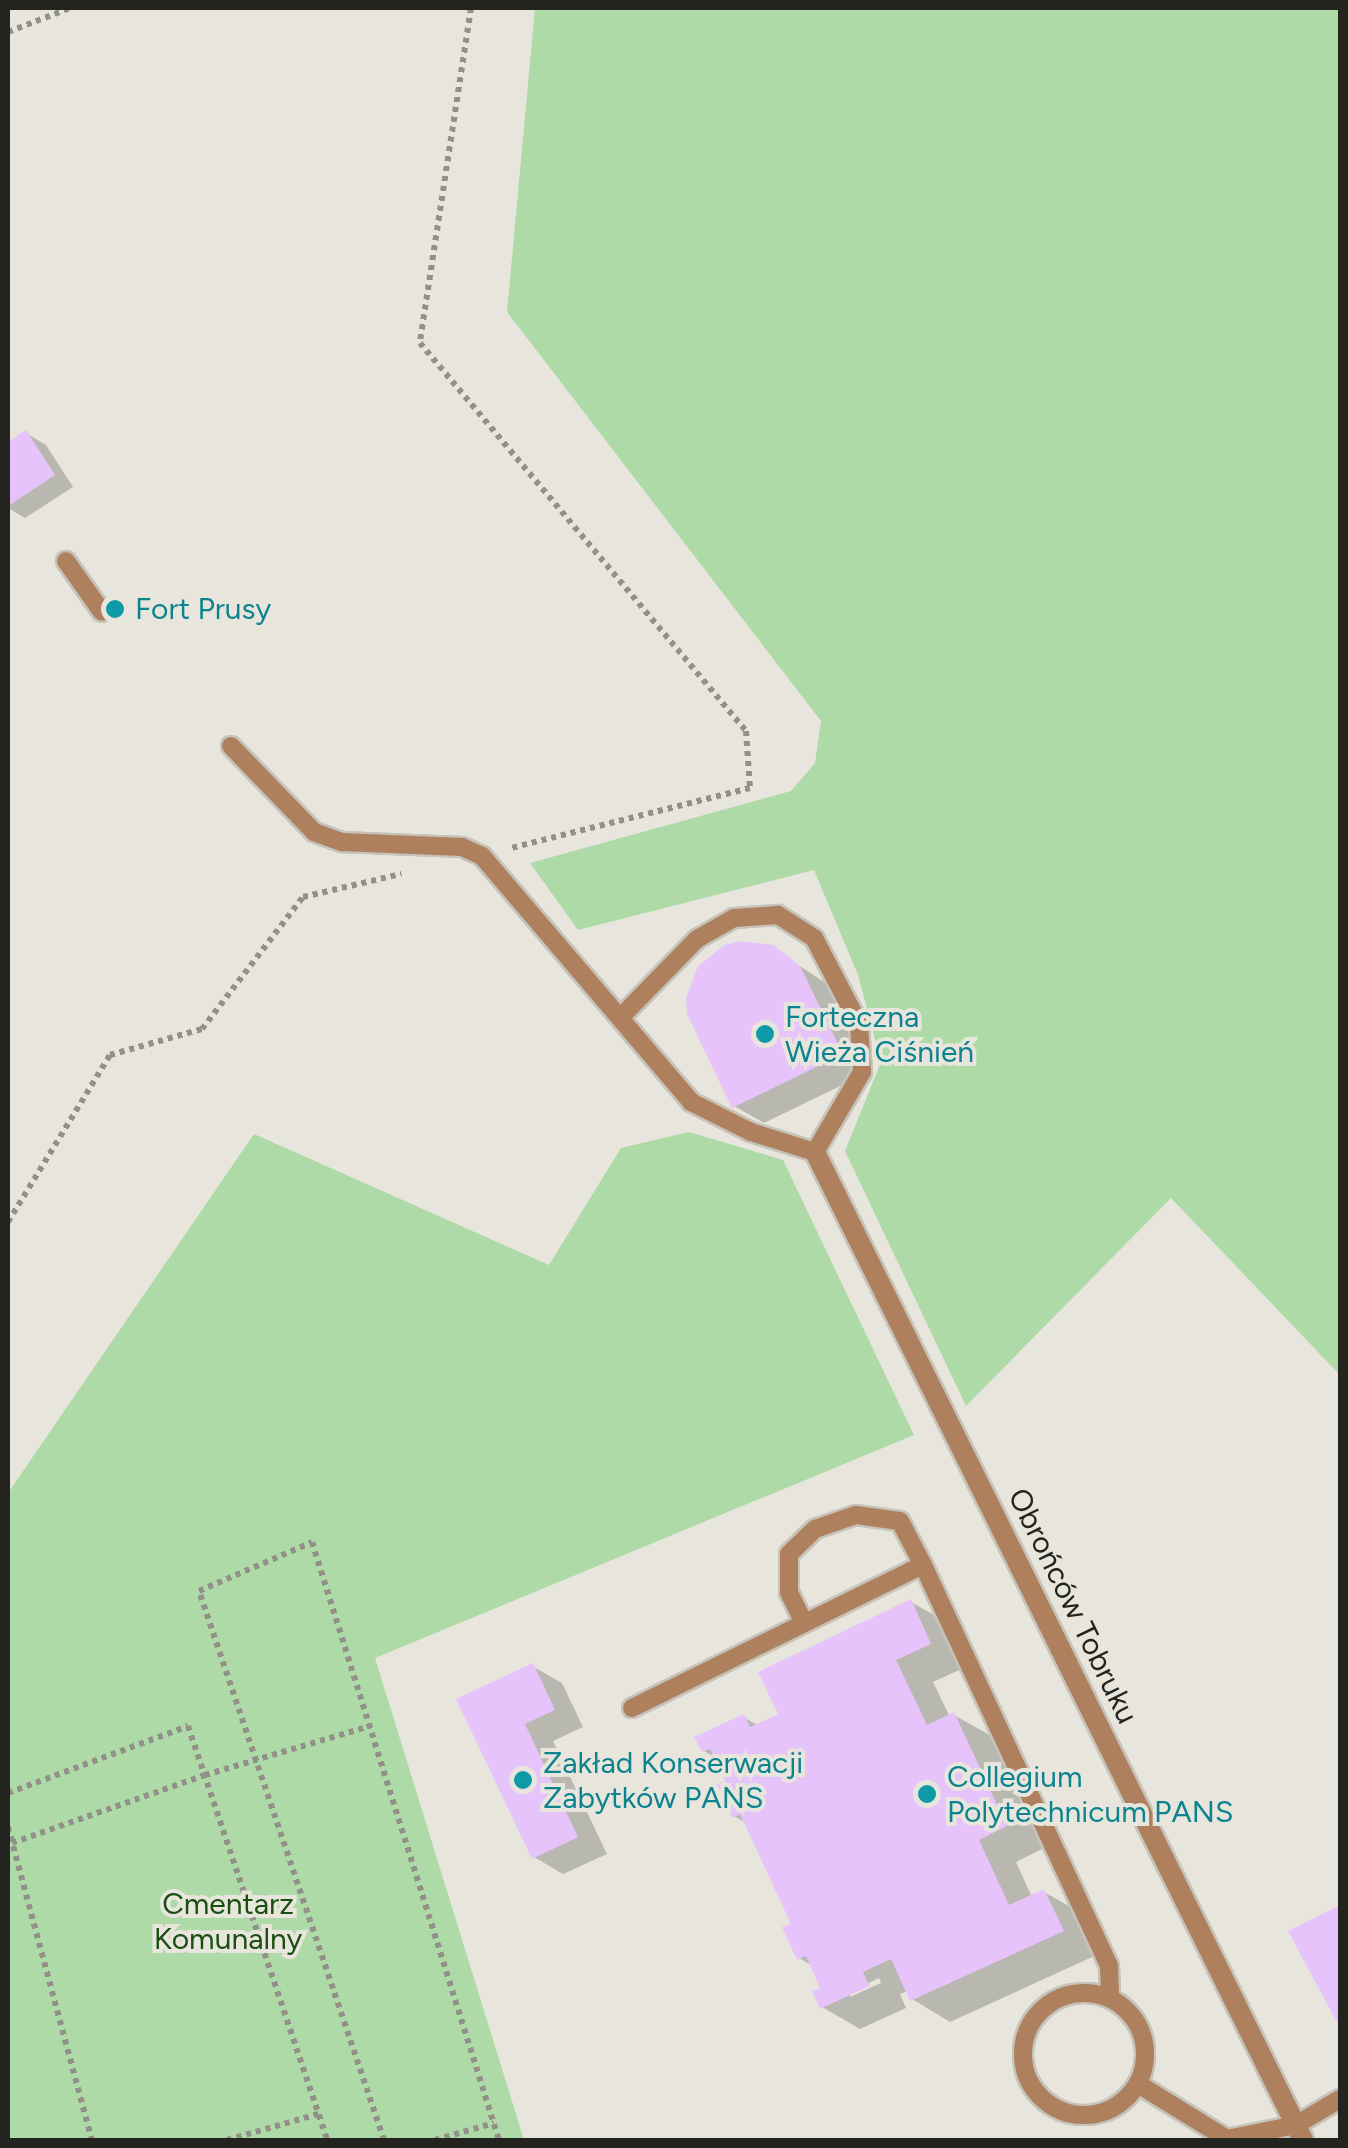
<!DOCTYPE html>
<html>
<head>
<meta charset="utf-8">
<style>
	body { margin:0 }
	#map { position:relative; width:1348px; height:2148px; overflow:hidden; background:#e8e6dc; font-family:Figtree,sans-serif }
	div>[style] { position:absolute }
	.green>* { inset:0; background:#aedaa7 }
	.shadow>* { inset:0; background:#0003 }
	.building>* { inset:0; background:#e6c3fb }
	.path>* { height:6px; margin-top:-3px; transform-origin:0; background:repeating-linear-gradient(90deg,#919089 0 5px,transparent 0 10px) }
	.roads { filter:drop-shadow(2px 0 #c5c3ba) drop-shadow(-2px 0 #c5c3ba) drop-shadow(0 2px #c5c3ba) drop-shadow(0 -2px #c5c3ba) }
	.service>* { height:18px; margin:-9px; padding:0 9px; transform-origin:9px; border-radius:9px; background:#ae805e }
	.service>.ring { margin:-9px; padding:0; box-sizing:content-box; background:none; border:18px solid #ae805e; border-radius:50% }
	.minor>* { height:20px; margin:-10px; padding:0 10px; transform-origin:10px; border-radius:10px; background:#ae805e }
	.dots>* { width:28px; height:28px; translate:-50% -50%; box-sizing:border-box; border:5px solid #e8e6dc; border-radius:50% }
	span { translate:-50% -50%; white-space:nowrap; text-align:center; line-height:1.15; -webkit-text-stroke:8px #e8e6dc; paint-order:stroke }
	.culture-label { font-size:30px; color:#0d838f }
	.left { translate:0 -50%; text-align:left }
	.street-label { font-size:30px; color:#23231f }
	.park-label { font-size:30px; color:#194f11 }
	.frame { position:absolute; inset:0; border:10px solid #23231f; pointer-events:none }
</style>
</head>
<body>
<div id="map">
	<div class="green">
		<div style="clip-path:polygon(535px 8px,1340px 8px,1340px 1375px,1171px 1198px,966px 1406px,845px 1151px,881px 1062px,858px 975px,814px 870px,578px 930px,530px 863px,791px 791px,815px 763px,821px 721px,507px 312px)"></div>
		<div style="clip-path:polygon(689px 1132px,783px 1160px,914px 1435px,375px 1658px,524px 2140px,8px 2140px,8px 1493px,254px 1134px,549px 1265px,621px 1148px)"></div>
	</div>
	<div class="shadow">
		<div style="clip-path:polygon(26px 433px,46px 445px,73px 487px,25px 518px,8px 508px,8px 445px)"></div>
		<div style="clip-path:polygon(773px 948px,830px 986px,871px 1071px,764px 1123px,734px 1106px)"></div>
		<div style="clip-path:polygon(evenodd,911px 1602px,950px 1624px,968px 1666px,933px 1682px,950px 1717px,954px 1715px,993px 1737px,1044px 1848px,1016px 1862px,1032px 1897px,1044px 1892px,1083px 1914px,1101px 1953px,950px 2022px,912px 1999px,908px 1991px,900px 1994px,906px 2008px,860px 2029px,822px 2007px,824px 1989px,813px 1966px,799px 1958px,794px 1925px,748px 1824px,734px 1816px,730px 1781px,718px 1759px,704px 1751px,743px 1717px,759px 1726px,781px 1715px,911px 1602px,879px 1978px,881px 1983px,850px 1997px,850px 1992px,879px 1978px)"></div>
		<div style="clip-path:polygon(532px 1666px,562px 1683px,583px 1727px,553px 1741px,607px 1854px,563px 1874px,534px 1857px,459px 1700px)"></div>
		<div style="clip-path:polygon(1340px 1908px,1340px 2022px,1291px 1932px)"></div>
	</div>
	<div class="building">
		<div style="clip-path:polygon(26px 430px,55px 475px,8px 506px,8px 442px)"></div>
		<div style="clip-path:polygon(741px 941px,774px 945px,800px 966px,843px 1054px,732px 1108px,687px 1014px,686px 998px,698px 966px,724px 945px)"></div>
		<div style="clip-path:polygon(911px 1599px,931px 1644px,896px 1660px,927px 1725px,954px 1712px,1007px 1826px,979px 1840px,1009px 1905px,1044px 1889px,1064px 1931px,910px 2001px,891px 1959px,863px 1972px,869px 1986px,820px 2009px,812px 1991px,820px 1988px,806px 1956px,797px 1960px,782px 1927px,791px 1924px,740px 1814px,732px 1818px,717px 1784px,725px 1781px,710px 1749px,702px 1752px,694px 1737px,744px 1714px,750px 1727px,778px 1714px,758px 1672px)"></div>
		<div style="clip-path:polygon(533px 1663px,555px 1710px,525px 1724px,578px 1837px,532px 1859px,456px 1699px)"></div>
		<div style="clip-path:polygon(1340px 1905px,1340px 2028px,1288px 1931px)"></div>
	</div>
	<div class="path">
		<div style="left:471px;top:8px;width:339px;rotate:98.7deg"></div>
		<div style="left:420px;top:343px;width:507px;rotate:49.96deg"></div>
		<div style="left:746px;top:731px;width:57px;rotate:86deg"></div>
		<div style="left:750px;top:788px;width:246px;rotate:165.9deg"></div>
		<div style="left:8px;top:32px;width:66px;rotate:-21.2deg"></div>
		<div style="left:8px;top:1222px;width:196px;rotate:-58.6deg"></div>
		<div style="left:110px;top:1055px;width:96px;rotate:-15.8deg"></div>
		<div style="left:202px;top:1029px;width:166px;rotate:-52.6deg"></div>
		<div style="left:303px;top:897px;width:101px;rotate:-13.2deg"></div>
		<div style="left:8px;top:1793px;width:192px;rotate:-20.4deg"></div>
		<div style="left:188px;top:1726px;width:437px;rotate:71.4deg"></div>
		<div style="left:8px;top:1827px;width:324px;rotate:75deg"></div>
		<div style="left:12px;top:1843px;width:205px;rotate:-19.4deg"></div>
		<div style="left:205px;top:1775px;width:172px;rotate:-16.5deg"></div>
		<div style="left:227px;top:2140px;width:95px;rotate:-15.9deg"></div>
		<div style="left:384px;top:2140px;width:579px;rotate:-108.62deg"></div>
		<div style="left:199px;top:1591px;width:123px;rotate:-23.4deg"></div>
		<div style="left:312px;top:1542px;width:627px;rotate:72.64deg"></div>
		<div style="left:435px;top:2140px;width:61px;rotate:-16.1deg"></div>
	</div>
	<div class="roads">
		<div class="service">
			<div style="left:66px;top:561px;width:62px;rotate:54.8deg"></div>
			<div style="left:231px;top:746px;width:120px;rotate:46deg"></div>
			<div style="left:314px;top:832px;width:30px;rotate:20deg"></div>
			<div style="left:342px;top:842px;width:120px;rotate:2.4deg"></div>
			<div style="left:462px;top:847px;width:22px;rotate:24deg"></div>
			<div style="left:482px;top:856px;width:323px;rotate:49.6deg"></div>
			<div style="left:691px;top:1102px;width:67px;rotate:26.6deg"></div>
			<div style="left:751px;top:1132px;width:67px;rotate:17.4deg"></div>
			<div style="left:815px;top:1152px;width:93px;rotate:-59.6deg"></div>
			<div style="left:862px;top:1072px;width:48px;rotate:-93.6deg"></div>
			<div style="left:859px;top:1024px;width:97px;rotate:-117.6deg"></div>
			<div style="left:814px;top:938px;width:43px;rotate:-147.4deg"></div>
			<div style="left:778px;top:915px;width:44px;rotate:176.1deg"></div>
			<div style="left:734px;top:918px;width:43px;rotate:150.4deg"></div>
			<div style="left:697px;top:939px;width:109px;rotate:134.3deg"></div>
			<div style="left:804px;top:1623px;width:34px;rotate:-116deg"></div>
			<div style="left:789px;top:1592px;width:38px;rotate:-90deg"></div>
			<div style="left:789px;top:1554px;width:36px;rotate:-44deg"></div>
			<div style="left:815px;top:1529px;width:43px;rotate:-18.9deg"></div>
			<div style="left:856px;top:1515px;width:44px;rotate:7.8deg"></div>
			<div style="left:900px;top:1521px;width:50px;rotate:62.4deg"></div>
			<div style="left:632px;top:1708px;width:324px;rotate:-26.2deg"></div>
			<div style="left:923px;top:1565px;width:441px;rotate:65.1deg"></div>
			<div style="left:1109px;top:1965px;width:33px;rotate:88deg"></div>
			<div class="ring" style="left:1023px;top:1993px;width:104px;height:104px"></div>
			<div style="left:1138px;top:2084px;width:105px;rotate:31.7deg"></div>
			<div style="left:1227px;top:2139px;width:70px;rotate:-11.5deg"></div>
			<div style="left:1296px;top:2125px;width:51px;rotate:-30.6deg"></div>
		</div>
		<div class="minor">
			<div style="left:815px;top:1152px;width:1102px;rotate:63.71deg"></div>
		</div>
	</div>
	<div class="dots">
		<div style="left:115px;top:609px;background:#0f9aa8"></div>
		<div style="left:765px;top:1034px;background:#0f9aa8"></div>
		<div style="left:523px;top:1780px;background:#0f9aa8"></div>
		<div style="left:927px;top:1794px;background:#0f9aa8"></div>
	</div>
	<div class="culture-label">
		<span class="left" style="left:135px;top:609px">Fort Prusy</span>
		<span class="left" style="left:785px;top:1034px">Forteczna<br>Wieża Ciśnień</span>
		<span class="left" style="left:543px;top:1780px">Zakład Konserwacji<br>Zabytków PANS</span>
		<span class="left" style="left:947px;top:1794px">Collegium<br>Polytechnicum PANS</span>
	</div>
	<div class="street-label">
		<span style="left:1073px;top:1606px;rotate:64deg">Obrońców Tobruku</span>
	</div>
	<div class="park-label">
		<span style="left:228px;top:1921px">Cmentarz<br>Komunalny</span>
	</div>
	<div class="frame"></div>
</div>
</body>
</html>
